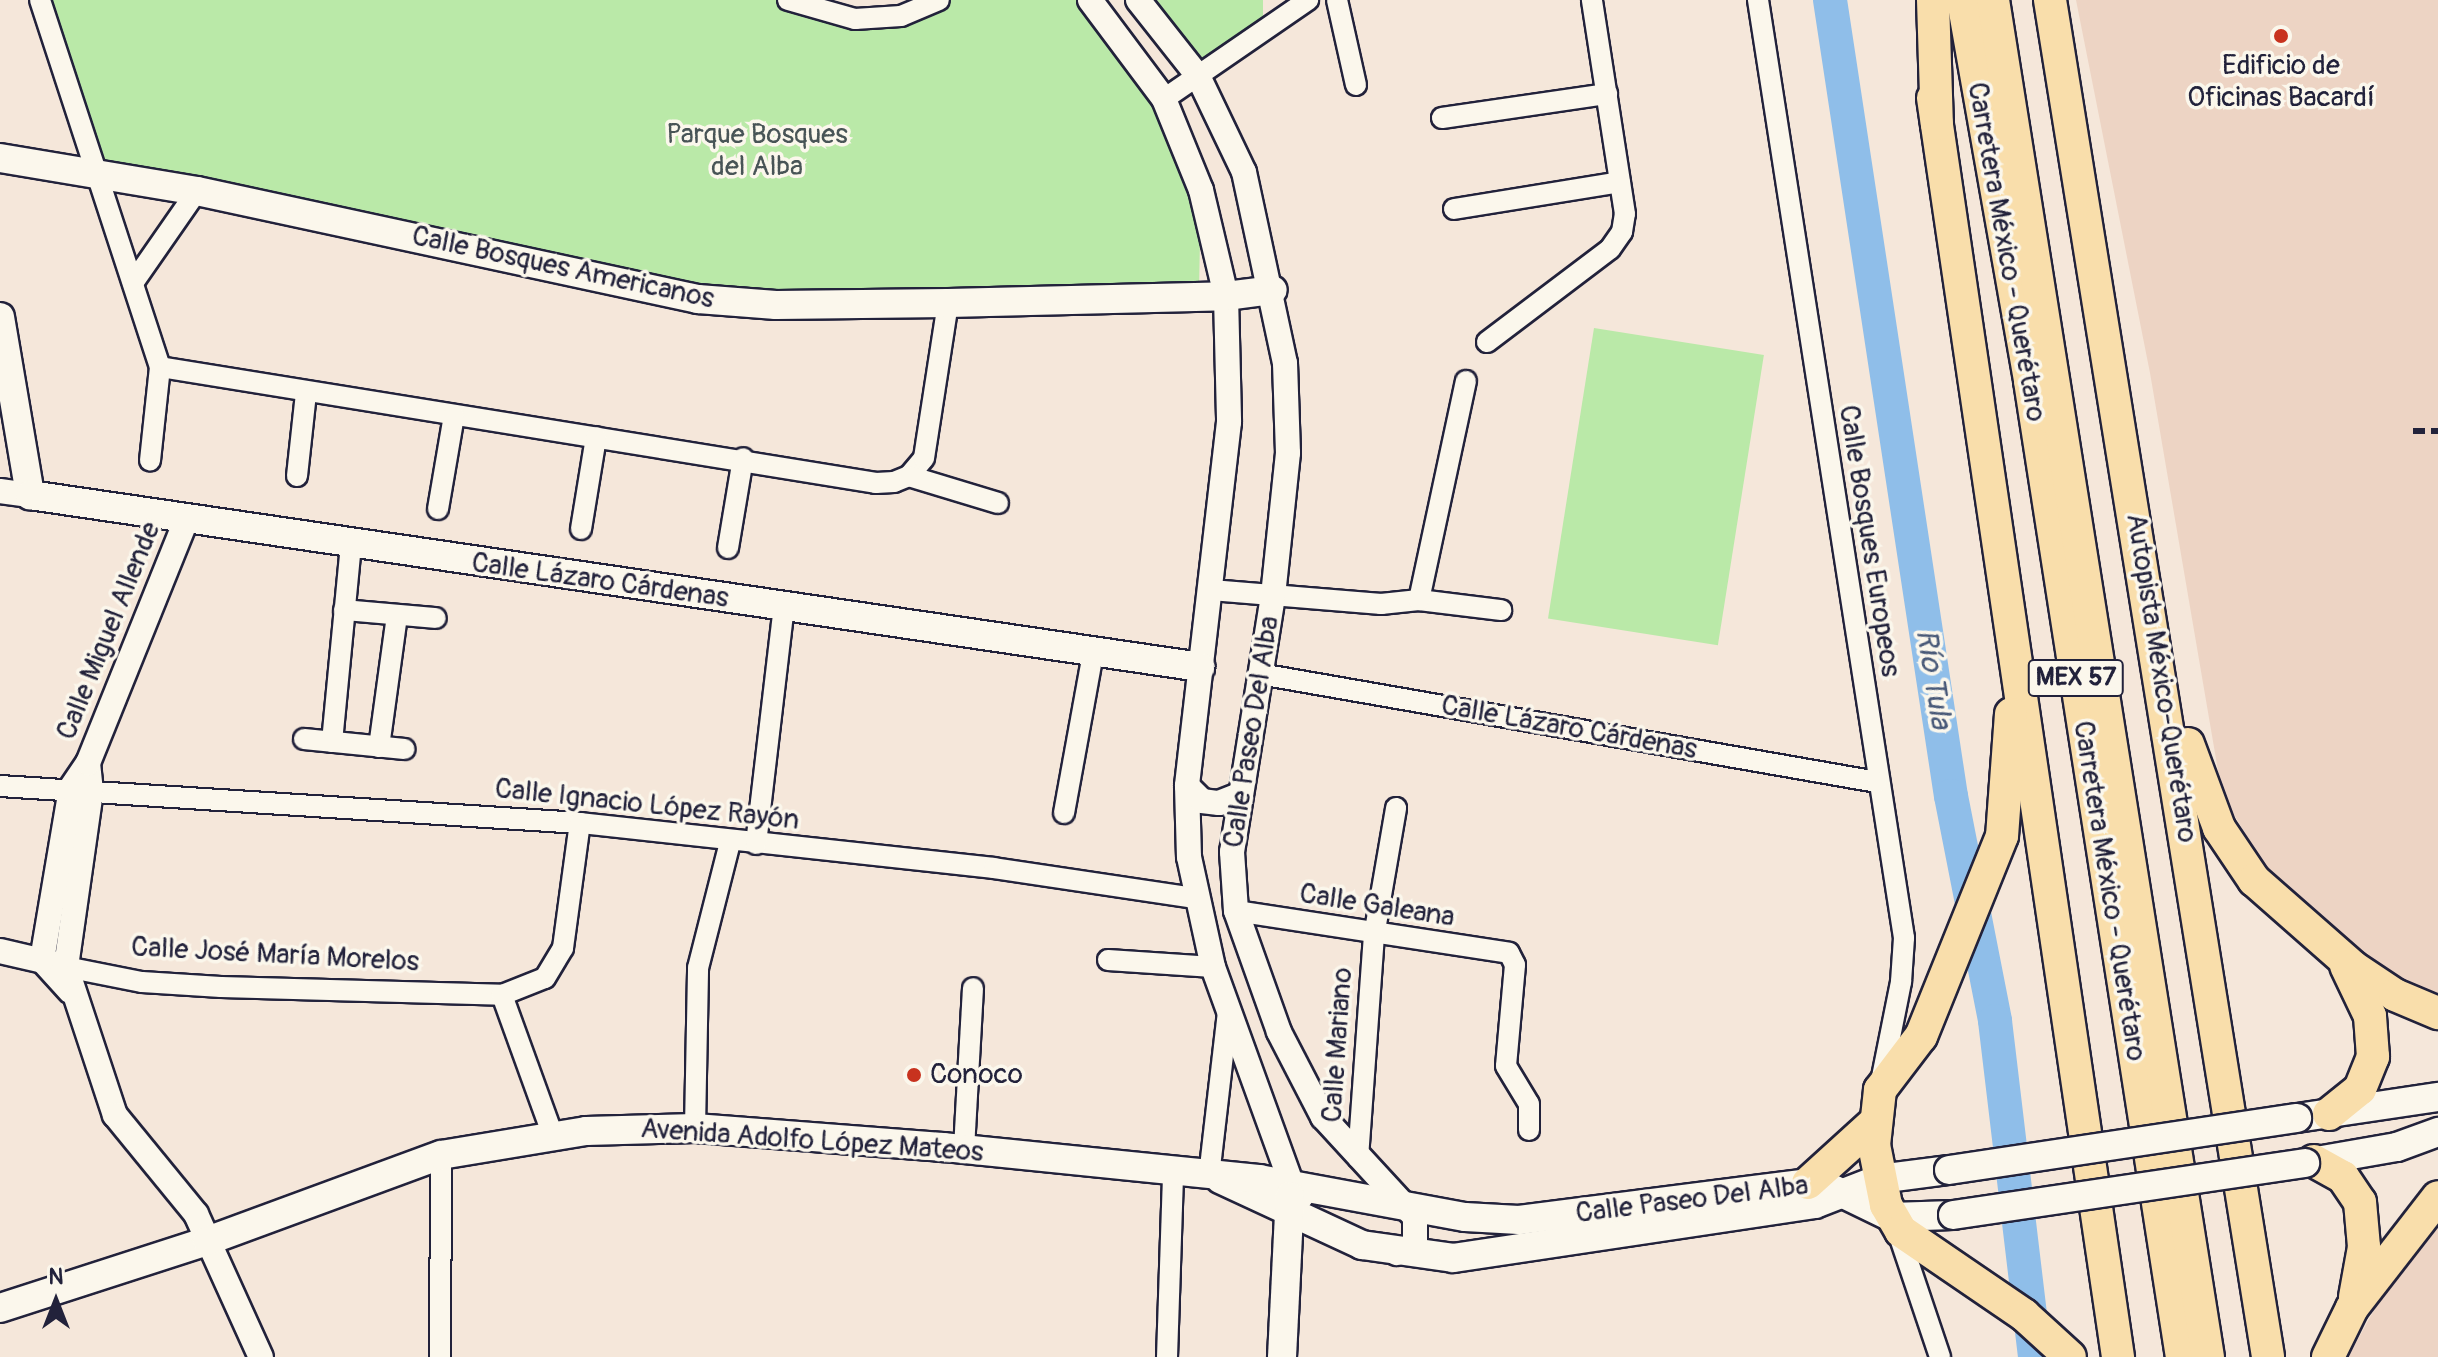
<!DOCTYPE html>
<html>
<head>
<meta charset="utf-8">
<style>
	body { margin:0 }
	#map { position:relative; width:2438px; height:1357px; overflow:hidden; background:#f5e7da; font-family:Pangolin,sans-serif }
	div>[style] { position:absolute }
	.built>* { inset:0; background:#edd4c4 }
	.green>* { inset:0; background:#bae9a8; transform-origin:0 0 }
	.river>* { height:34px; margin:-17px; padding:0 17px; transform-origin:17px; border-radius:17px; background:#8fbee9 }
	.roads { filter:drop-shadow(2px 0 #22223b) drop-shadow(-2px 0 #22223b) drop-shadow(0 2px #22223b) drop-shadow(0 -2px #22223b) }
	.minor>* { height:20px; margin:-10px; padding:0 10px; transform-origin:10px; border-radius:10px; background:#fbf7ec }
	.tertiary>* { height:24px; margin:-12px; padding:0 12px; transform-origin:12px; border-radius:12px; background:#fbf7ec }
	.secondary>* { height:28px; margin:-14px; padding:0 14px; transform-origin:14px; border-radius:14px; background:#fbf7ec }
	.primary>* { height:32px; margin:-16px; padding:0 16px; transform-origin:16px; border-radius:16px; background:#f9deab }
	.trunk>* { height:32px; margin:-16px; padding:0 16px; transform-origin:16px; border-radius:16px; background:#f9deab }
	.rail>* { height:6px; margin-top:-3px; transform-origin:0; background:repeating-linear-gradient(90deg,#22223b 0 12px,transparent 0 18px) }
	.bridges { filter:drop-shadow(2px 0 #22223b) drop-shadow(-2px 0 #22223b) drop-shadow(0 2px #22223b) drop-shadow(0 -2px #22223b) }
	.secondary-bridge>* { height:28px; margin:-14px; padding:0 14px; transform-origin:14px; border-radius:14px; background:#fbf7ec }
	.dots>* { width:22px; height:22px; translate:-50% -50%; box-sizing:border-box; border:4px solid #fbf7ec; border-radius:50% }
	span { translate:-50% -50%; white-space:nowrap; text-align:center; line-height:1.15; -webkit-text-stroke:7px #fbf7ec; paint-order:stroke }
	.shield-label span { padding:2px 6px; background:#fbf7ec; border:2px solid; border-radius:6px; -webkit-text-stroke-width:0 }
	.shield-label { font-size:26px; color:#22223b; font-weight:700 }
	.poi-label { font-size:28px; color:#22223b }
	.left { translate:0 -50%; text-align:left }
	.park-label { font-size:28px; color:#485456 }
	.street-label { font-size:28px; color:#22223b }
	.water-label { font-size:30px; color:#485978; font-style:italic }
	.north { position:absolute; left:16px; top:1261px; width:80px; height:80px; -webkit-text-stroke:6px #fbf7ec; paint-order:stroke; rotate:0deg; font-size:22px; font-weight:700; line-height:32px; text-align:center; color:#22223b }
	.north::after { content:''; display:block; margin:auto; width:28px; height:36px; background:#22223b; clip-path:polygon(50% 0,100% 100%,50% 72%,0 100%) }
</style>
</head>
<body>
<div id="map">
	<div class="built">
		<div style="clip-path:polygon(2076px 0,2438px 0,2438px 1001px,2421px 997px,2284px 900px,2222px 794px,2150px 373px)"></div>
		<div style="clip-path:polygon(2438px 1225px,2438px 1357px,2348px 1357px,2384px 1292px)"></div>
	</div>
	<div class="green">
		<div style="clip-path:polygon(40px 0,788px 0,855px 19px,939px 0,1090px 0,1164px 99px,1201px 190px,1199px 290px,776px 305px,100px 172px)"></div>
		<div style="clip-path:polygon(1138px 0,1263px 0,1263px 31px,1198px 76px)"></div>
		<div style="left:1594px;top:328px;width:172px;height:294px;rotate:9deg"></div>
	</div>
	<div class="river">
		<div style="left:1830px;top:0;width:805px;rotate:81.36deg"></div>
		<div style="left:1951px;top:796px;width:229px;rotate:78.9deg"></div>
		<div style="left:1995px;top:1021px;width:338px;rotate:83.2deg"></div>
	</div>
	<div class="roads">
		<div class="minor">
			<div style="left:40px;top:0;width:386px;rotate:71.9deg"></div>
			<div style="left:160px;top:367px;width:94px;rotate:96.1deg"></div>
			<div style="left:788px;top:0;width:70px;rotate:15.8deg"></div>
			<div style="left:855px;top:19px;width:46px;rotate:-3.7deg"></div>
			<div style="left:901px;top:16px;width:41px;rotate:-22.8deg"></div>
			<div style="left:1337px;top:0;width:87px;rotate:77.4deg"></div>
			<div style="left:1758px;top:0;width:949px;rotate:81.15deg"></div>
			<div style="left:1904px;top:938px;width:44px;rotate:93.9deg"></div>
			<div style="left:1901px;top:982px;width:102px;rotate:101.3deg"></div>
			<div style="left:1164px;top:99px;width:175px;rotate:-34.5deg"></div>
			<div style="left:1442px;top:118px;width:167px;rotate:-8.3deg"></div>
			<div style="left:1454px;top:209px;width:168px;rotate:-9.2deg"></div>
			<div style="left:133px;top:283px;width:112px;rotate:-55.2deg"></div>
			<div style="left:1487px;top:342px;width:154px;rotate:-37.1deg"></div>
			<div style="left:1610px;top:249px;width:21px;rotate:-55deg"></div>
			<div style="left:1622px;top:232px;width:18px;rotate:-81deg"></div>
			<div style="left:1625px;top:214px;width:217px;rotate:-98.8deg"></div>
			<div style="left:160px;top:367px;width:725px;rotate:9.2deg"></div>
			<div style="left:876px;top:483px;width:18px;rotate:-3deg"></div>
			<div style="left:894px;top:482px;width:16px;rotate:-22deg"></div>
			<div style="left:909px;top:476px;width:23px;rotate:-50deg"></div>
			<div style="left:924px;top:458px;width:157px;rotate:-81.2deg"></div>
			<div style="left:297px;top:476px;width:83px;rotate:-83.8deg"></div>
			<div style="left:909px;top:476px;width:93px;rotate:16.9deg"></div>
			<div style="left:438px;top:509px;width:95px;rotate:-80.3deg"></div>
			<div style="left:581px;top:529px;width:93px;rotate:-80.7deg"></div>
			<div style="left:728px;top:548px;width:91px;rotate:-80.5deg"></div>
			<div style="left:1211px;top:590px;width:171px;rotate:4.7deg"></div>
			<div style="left:1381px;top:604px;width:38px;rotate:-6deg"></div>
			<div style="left:1419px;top:600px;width:83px;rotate:7deg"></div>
			<div style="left:1419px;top:600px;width:224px;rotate:-77.9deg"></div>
			<div style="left:344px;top:610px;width:92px;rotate:5deg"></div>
			<div style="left:1260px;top:674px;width:626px;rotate:9.93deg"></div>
			<div style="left:304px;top:739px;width:101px;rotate:5.7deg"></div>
			<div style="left:332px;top:742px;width:197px;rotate:-84.5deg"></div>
			<div style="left:379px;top:747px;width:133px;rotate:-82.2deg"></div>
			<div style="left:0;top:786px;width:581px;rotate:3.65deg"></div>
			<div style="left:580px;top:823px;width:416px;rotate:6.2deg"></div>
			<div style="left:994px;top:868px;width:202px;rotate:8.5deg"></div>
			<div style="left:1064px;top:813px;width:162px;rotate:-79.7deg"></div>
			<div style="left:756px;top:844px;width:240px;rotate:-83.3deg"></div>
			<div style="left:1236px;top:911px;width:276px;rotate:8.7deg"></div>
			<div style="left:1509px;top:953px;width:13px;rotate:63deg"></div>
			<div style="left:1515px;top:965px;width:101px;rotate:95.1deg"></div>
			<div style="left:1506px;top:1066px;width:44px;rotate:58.8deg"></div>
			<div style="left:1529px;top:1104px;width:26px;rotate:90deg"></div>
			<div style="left:1108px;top:960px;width:105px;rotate:3.8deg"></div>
			<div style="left:66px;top:967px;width:77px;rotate:11.2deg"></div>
			<div style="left:142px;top:982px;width:79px;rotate:3.6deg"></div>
			<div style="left:221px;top:987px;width:281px;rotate:1.6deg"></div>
			<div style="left:502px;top:995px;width:46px;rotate:-21.6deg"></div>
			<div style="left:545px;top:978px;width:35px;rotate:-59deg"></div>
			<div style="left:563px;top:948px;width:126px;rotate:-82.3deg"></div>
			<div style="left:502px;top:995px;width:147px;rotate:70.1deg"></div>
			<div style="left:695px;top:1128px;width:160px;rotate:-88.9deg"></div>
			<div style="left:698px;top:968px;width:130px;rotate:-75.7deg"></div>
			<div style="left:964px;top:1149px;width:161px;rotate:-86.8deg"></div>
			<div style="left:1358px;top:1158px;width:223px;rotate:-85.9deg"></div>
			<div style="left:1374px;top:936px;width:130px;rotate:-80.2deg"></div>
			<div style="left:1209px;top:1176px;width:166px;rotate:-83.4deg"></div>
			<div style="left:1898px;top:1232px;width:132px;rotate:71.4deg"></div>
			<div style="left:440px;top:1357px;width:202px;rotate:-89.7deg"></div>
			<div style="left:1167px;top:1357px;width:185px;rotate:-88.1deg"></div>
		</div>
		<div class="tertiary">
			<div style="left:1090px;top:0;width:124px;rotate:53.2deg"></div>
			<div style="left:1164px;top:99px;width:98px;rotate:67.9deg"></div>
			<div style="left:1201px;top:190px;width:109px;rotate:76.7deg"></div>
			<div style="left:1226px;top:296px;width:126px;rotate:88.6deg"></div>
			<div style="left:1229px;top:422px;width:366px;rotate:96.6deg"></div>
			<div style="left:1187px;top:786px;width:71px;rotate:88.4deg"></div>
			<div style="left:1189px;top:857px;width:113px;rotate:77.7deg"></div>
			<div style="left:1213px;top:967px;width:230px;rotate:70.1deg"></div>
			<div style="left:1291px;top:1183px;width:17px;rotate:54deg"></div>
			<div style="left:1138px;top:0;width:97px;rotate:51.7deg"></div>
			<div style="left:1198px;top:76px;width:106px;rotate:64.4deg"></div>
			<div style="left:1244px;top:172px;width:195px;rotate:77.9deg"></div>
			<div style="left:1285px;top:363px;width:90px;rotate:88.1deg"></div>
			<div style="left:1288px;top:453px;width:144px;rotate:96deg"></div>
			<div style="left:1273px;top:596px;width:259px;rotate:99.1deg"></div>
			<div style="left:1232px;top:852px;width:59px;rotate:86.1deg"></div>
			<div style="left:1236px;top:911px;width:128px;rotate:70.4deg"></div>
			<div style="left:1279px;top:1032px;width:96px;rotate:62.6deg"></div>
			<div style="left:1323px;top:1117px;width:136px;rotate:47.4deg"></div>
			<div style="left:1415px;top:1217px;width:28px;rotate:90deg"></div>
			<div style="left:1415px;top:1245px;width:20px;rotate:156deg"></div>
			<div style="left:0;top:491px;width:30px;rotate:8deg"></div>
			<div style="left:88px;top:763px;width:28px;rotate:84deg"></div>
			<div style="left:91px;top:791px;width:178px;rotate:98.1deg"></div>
			<div style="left:66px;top:967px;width:156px;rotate:71.7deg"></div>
			<div style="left:115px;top:1115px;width:128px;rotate:50.7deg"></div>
			<div style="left:196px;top:1214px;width:157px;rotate:65.6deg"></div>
			<div style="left:1187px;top:786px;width:21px;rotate:45deg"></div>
			<div style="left:1202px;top:801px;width:17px;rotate:7deg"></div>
			<div style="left:1219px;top:803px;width:22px;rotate:-22deg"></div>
			<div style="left:0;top:951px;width:57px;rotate:13.1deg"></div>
			<div style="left:70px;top:991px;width:42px;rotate:-132.1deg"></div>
			<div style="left:42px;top:960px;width:174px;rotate:-80.4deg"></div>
			<div style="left:71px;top:788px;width:30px;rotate:-56deg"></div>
			<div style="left:88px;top:763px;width:261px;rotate:-68deg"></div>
		</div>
		<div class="secondary">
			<div style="left:0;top:158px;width:200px;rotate:9.5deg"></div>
			<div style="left:197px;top:191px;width:513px;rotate:12.17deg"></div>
			<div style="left:698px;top:299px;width:78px;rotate:4.4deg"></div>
			<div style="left:776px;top:305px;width:172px;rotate:-0.7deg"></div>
			<div style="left:948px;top:303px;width:278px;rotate:-1.4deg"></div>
			<div style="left:1226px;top:296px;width:47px;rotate:-7.3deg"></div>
			<div style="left:0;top:317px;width:181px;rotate:80.4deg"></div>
			<div style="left:30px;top:495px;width:1183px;rotate:8.36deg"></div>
			<div style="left:2297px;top:1118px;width:143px;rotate:-8.5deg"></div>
			<div style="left:2305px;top:1163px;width:93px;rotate:-9.9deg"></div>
			<div style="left:2397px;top:1147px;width:44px;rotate:-20.1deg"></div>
			<div style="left:1220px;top:1179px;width:157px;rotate:24.9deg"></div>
			<div style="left:1362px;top:1245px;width:92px;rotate:8.1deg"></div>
			<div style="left:1453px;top:1258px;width:366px;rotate:-8.5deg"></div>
			<div style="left:1815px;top:1204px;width:69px;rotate:-21.3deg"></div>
			<div style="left:1879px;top:1179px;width:71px;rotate:-7.3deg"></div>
			<div style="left:0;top:1308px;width:218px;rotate:-17.9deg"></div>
			<div style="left:207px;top:1241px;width:249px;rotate:-20.2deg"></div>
			<div style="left:441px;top:1155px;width:147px;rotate:-9.4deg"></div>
			<div style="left:586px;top:1131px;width:109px;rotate:-1.6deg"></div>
			<div style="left:695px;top:1128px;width:250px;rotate:4.4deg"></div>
			<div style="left:944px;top:1147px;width:317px;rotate:5.8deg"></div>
			<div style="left:1259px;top:1179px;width:209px;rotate:10.5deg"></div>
			<div style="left:1465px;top:1217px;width:54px;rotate:3.2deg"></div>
			<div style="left:1519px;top:1220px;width:291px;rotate:-7.3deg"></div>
			<div style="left:1808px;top:1183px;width:19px;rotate:9deg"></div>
			<div style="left:1827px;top:1186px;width:71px;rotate:25.8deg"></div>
			<div style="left:1891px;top:1217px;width:62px;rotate:-1.8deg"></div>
			<div style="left:1282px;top:1357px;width:161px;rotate:-87.2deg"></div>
		</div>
		<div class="primary">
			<div style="left:2050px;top:0;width:1374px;rotate:80.87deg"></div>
			<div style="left:1933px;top:98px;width:1273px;rotate:81.64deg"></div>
			<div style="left:2011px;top:714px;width:122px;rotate:94.2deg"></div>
			<div style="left:2002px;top:836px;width:216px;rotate:112deg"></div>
			<div style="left:1921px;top:1036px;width:68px;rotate:127.2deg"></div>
			<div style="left:1880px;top:1090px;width:55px;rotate:96.2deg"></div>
			<div style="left:1874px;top:1145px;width:61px;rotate:78.7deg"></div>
			<div style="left:1886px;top:1205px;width:30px;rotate:60deg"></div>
			<div style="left:1901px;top:1231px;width:149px;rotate:34.3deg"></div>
			<div style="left:2024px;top:1315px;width:62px;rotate:42.4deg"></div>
			<div style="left:2188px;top:744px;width:90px;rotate:69.7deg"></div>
			<div style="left:2219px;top:828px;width:63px;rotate:56.1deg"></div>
			<div style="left:2254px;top:880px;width:132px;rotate:41.3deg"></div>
			<div style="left:2353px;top:967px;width:50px;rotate:33.7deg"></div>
			<div style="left:2395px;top:995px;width:47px;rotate:22.7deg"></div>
			<div style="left:2329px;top:1114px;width:40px;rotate:-39deg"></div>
			<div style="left:2360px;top:1089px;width:35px;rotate:-68deg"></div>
			<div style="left:2373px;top:1057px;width:41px;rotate:-94.2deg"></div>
			<div style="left:2370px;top:1016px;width:55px;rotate:-115.6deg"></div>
			<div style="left:2314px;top:1161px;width:33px;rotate:29deg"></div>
			<div style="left:2343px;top:1177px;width:30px;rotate:56deg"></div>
			<div style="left:2360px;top:1202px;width:45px;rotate:84.9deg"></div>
			<div style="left:2364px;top:1247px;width:51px;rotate:100.2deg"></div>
			<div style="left:1808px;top:1183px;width:88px;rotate:-42.2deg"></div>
			<div style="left:2328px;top:1357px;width:55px;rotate:-63.9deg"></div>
			<div style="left:2352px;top:1308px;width:140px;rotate:-52.2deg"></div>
		</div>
		<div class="trunk">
			<div style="left:1933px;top:0;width:124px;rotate:88.2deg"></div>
			<div style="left:1963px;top:0;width:387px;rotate:80deg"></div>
			<div style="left:2030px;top:381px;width:988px;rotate:81.15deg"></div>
			<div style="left:1993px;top:0;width:1374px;rotate:81deg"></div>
		</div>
	</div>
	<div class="rail">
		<div style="left:2413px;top:431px;width:25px"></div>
	</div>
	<div class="bridges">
		<div class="secondary-bridge">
			<div style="left:1949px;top:1170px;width:352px;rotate:-8.5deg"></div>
			<div style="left:1953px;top:1215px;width:356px;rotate:-8.4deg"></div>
		</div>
	</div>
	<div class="dots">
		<div style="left:2281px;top:36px;background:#c8321e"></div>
		<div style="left:914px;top:1075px;background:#c8321e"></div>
	</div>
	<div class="shield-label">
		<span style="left:2076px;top:678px">MEX 57</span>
	</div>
	<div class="poi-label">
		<span style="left:2281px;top:82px">Edificio de<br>Oficinas Bacardí</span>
		<span class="left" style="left:930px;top:1075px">Conoco</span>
	</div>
	<div class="park-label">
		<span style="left:757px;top:151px">Parque Bosques<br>del Alba</span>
	</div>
	<div class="street-label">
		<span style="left:2006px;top:252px;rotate:80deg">Carretera México - Querétaro</span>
		<span style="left:563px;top:268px;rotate:12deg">Calle Bosques Americanos</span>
		<span style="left:1869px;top:541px;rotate:81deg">Calle Bosques Europeos</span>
		<span style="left:600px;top:581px;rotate:8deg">Calle Lázaro Cárdenas</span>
		<span style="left:109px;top:631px;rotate:-68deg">Calle Miguel Allende</span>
		<span style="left:2161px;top:678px;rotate:81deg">Autopista México-Querétaro</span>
		<span style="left:1569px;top:728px;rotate:10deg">Calle Lázaro Cárdenas</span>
		<span style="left:1252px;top:732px;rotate:-81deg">Calle Paseo Del Alba</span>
		<span style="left:647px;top:805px;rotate:6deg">Calle Ignacio López Rayón</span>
		<span style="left:2109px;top:891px;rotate:81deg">Carretera México - Querétaro</span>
		<span style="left:1377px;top:906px;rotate:9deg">Calle Galeana</span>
		<span style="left:275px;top:955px;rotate:3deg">Calle José María Morelos</span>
		<span style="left:1338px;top:1045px;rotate:-86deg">Calle Mariano</span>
		<span style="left:812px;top:1141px;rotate:4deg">Avenida Adolfo López Mateos</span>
		<span style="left:1692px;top:1200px;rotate:-7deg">Calle Paseo Del Alba</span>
	</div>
	<div class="water-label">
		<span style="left:1933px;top:679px;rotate:81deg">Río Tula</span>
	</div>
	<div class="north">N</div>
</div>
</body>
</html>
